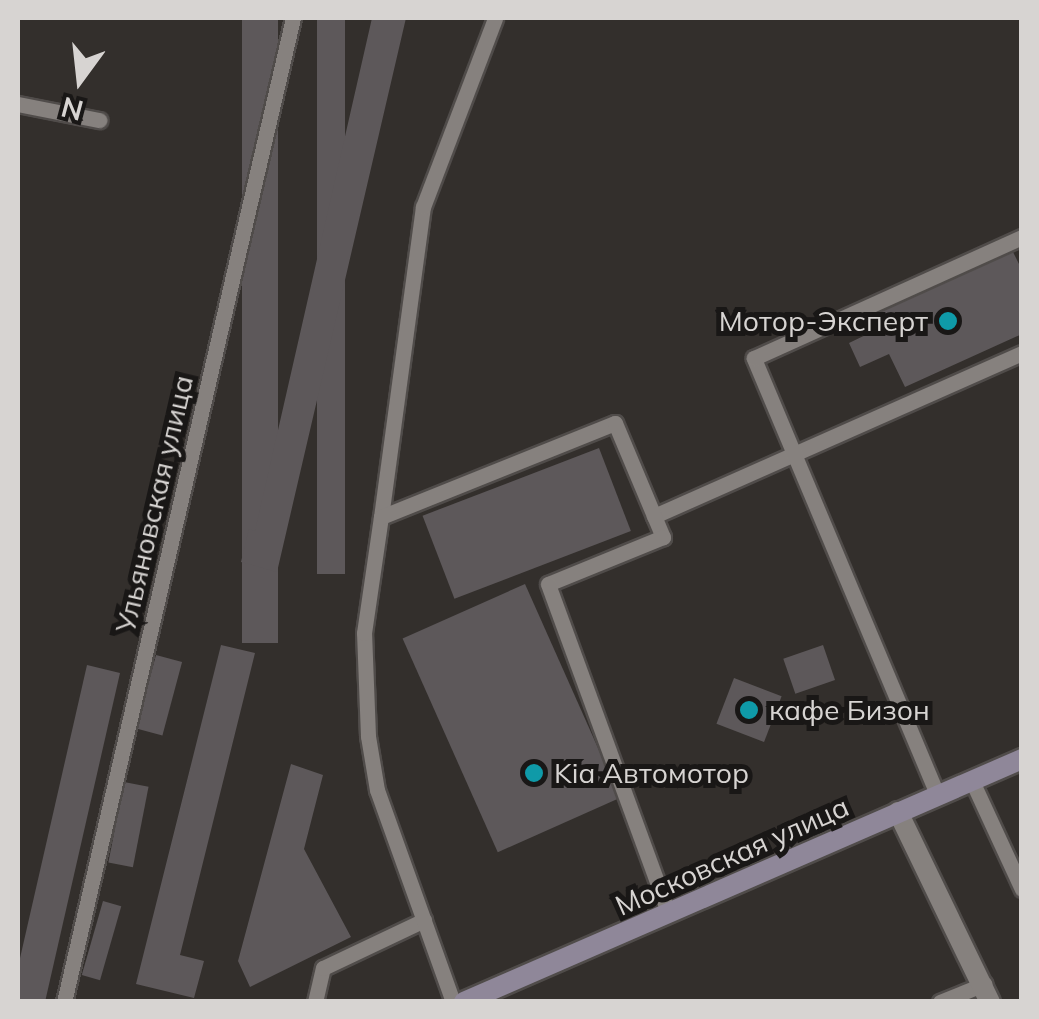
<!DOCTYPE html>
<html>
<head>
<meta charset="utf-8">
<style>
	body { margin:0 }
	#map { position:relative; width:1039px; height:1019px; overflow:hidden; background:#332f2c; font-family:Mulish,sans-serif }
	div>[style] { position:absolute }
	.building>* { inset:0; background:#5d585a; transform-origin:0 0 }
	.roads { filter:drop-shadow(2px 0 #504c4a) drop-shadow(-2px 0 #504c4a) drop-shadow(0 2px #504c4a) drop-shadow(0 -2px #504c4a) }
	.lane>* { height:15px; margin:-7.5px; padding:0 7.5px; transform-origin:7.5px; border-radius:7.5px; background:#86817e }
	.street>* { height:20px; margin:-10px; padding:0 10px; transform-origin:10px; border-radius:10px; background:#86817e }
	.secondary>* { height:20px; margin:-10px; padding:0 10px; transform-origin:10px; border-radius:10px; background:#8f8799 }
	.dots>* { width:28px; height:28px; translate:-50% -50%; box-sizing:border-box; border:5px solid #191716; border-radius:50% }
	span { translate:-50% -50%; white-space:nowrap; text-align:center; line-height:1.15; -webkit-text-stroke:10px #191716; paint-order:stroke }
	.poi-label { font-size:28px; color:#d7d4d2 }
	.right { translate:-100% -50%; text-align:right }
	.left { translate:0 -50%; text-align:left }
	.street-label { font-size:28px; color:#d7d4d2 }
	.frame { position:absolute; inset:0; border:20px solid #d7d4d2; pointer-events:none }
	.north { position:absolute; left:30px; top:30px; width:100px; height:100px; -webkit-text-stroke:8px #191716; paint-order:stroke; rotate:195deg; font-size:28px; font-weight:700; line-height:40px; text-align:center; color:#d7d4d2 }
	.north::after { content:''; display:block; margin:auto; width:35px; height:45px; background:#d7d4d2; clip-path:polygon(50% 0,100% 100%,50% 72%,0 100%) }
</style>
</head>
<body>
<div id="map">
	<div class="building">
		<div style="left:242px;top:18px;width:36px;height:625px"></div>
		<div style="left:317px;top:18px;width:28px;height:556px"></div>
		<div style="clip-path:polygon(372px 18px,406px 18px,277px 572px,241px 562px,249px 529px,255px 531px)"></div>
		<div style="clip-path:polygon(1011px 248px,1022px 270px,1022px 334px,905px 387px,889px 354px,860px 367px,849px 343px,878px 329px,870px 313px)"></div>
		<div style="left:599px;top:448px;width:89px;height:189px;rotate:69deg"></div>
		<div style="left:525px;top:584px;width:234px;height:134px;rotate:66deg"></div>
		<div style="clip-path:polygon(221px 645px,255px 653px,180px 955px,204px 961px,194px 998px,136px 984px)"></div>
		<div style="left:823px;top:645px;width:37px;height:42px;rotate:71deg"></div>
		<div style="left:156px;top:655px;width:27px;height:76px;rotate:15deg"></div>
		<div style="clip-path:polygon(87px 665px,120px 673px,45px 1002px,18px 1002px,18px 967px)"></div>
		<div style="left:734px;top:678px;width:51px;height:49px;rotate:21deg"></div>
		<div style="clip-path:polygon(291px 764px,323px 775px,304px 849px,351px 937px,250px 987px,238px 961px)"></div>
		<div style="left:124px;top:782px;width:25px;height:82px;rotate:11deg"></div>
		<div style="left:103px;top:901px;width:19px;height:77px;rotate:16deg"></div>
	</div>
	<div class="roads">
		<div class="lane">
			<div style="left:18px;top:104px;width:83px;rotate:11.2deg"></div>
			<div style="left:654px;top:516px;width:402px;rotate:-23.9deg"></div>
			<div style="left:381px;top:517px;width:313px;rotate:-82.3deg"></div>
			<div style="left:423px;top:207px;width:202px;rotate:-69.1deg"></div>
			<div style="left:972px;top:781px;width:119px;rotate:65.2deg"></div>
			<div style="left:937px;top:794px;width:473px;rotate:-112.8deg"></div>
			<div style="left:754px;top:358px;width:294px;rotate:-24.3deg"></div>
			<div style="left:64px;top:1002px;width:1010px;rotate:-76.9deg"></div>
			<div style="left:315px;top:1002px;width:35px;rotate:-77deg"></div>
			<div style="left:323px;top:968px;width:112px;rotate:-25.4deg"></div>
			<div style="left:453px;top:1002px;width:225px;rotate:-109.7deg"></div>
			<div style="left:377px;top:790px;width:55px;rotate:-99.5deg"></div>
			<div style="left:368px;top:736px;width:103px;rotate:-92.2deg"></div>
			<div style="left:364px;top:633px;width:117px;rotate:-81.7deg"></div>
			<div style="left:381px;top:517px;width:252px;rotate:-21.9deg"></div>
			<div style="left:615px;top:423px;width:124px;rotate:67.2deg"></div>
			<div style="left:663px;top:537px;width:124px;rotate:157.8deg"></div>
			<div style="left:548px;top:584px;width:351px;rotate:69.9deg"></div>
			<div style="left:940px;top:1002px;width:48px;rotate:-22.2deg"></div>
		</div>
		<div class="street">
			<div style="left:898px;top:812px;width:211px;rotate:64.2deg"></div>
		</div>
		<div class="secondary">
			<div style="left:464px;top:1002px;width:609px;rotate:-23.53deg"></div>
		</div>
	</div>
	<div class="dots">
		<div style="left:948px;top:321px;background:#0f9aa8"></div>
		<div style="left:749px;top:710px;background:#0f9aa8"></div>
		<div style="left:534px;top:773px;background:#0f9aa8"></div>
	</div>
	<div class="poi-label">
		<span class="right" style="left:928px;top:321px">Мотор-Эксперт</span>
		<span class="left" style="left:769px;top:710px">кафе Бизон</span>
		<span class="left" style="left:554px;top:773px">Kia Автомотор</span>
	</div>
	<div class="street-label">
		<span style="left:154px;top:504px;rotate:-77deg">Ульяновская улица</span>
		<span style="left:732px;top:856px;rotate:-24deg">Московская улица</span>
	</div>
	<div class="frame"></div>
	<div class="north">N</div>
</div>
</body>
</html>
